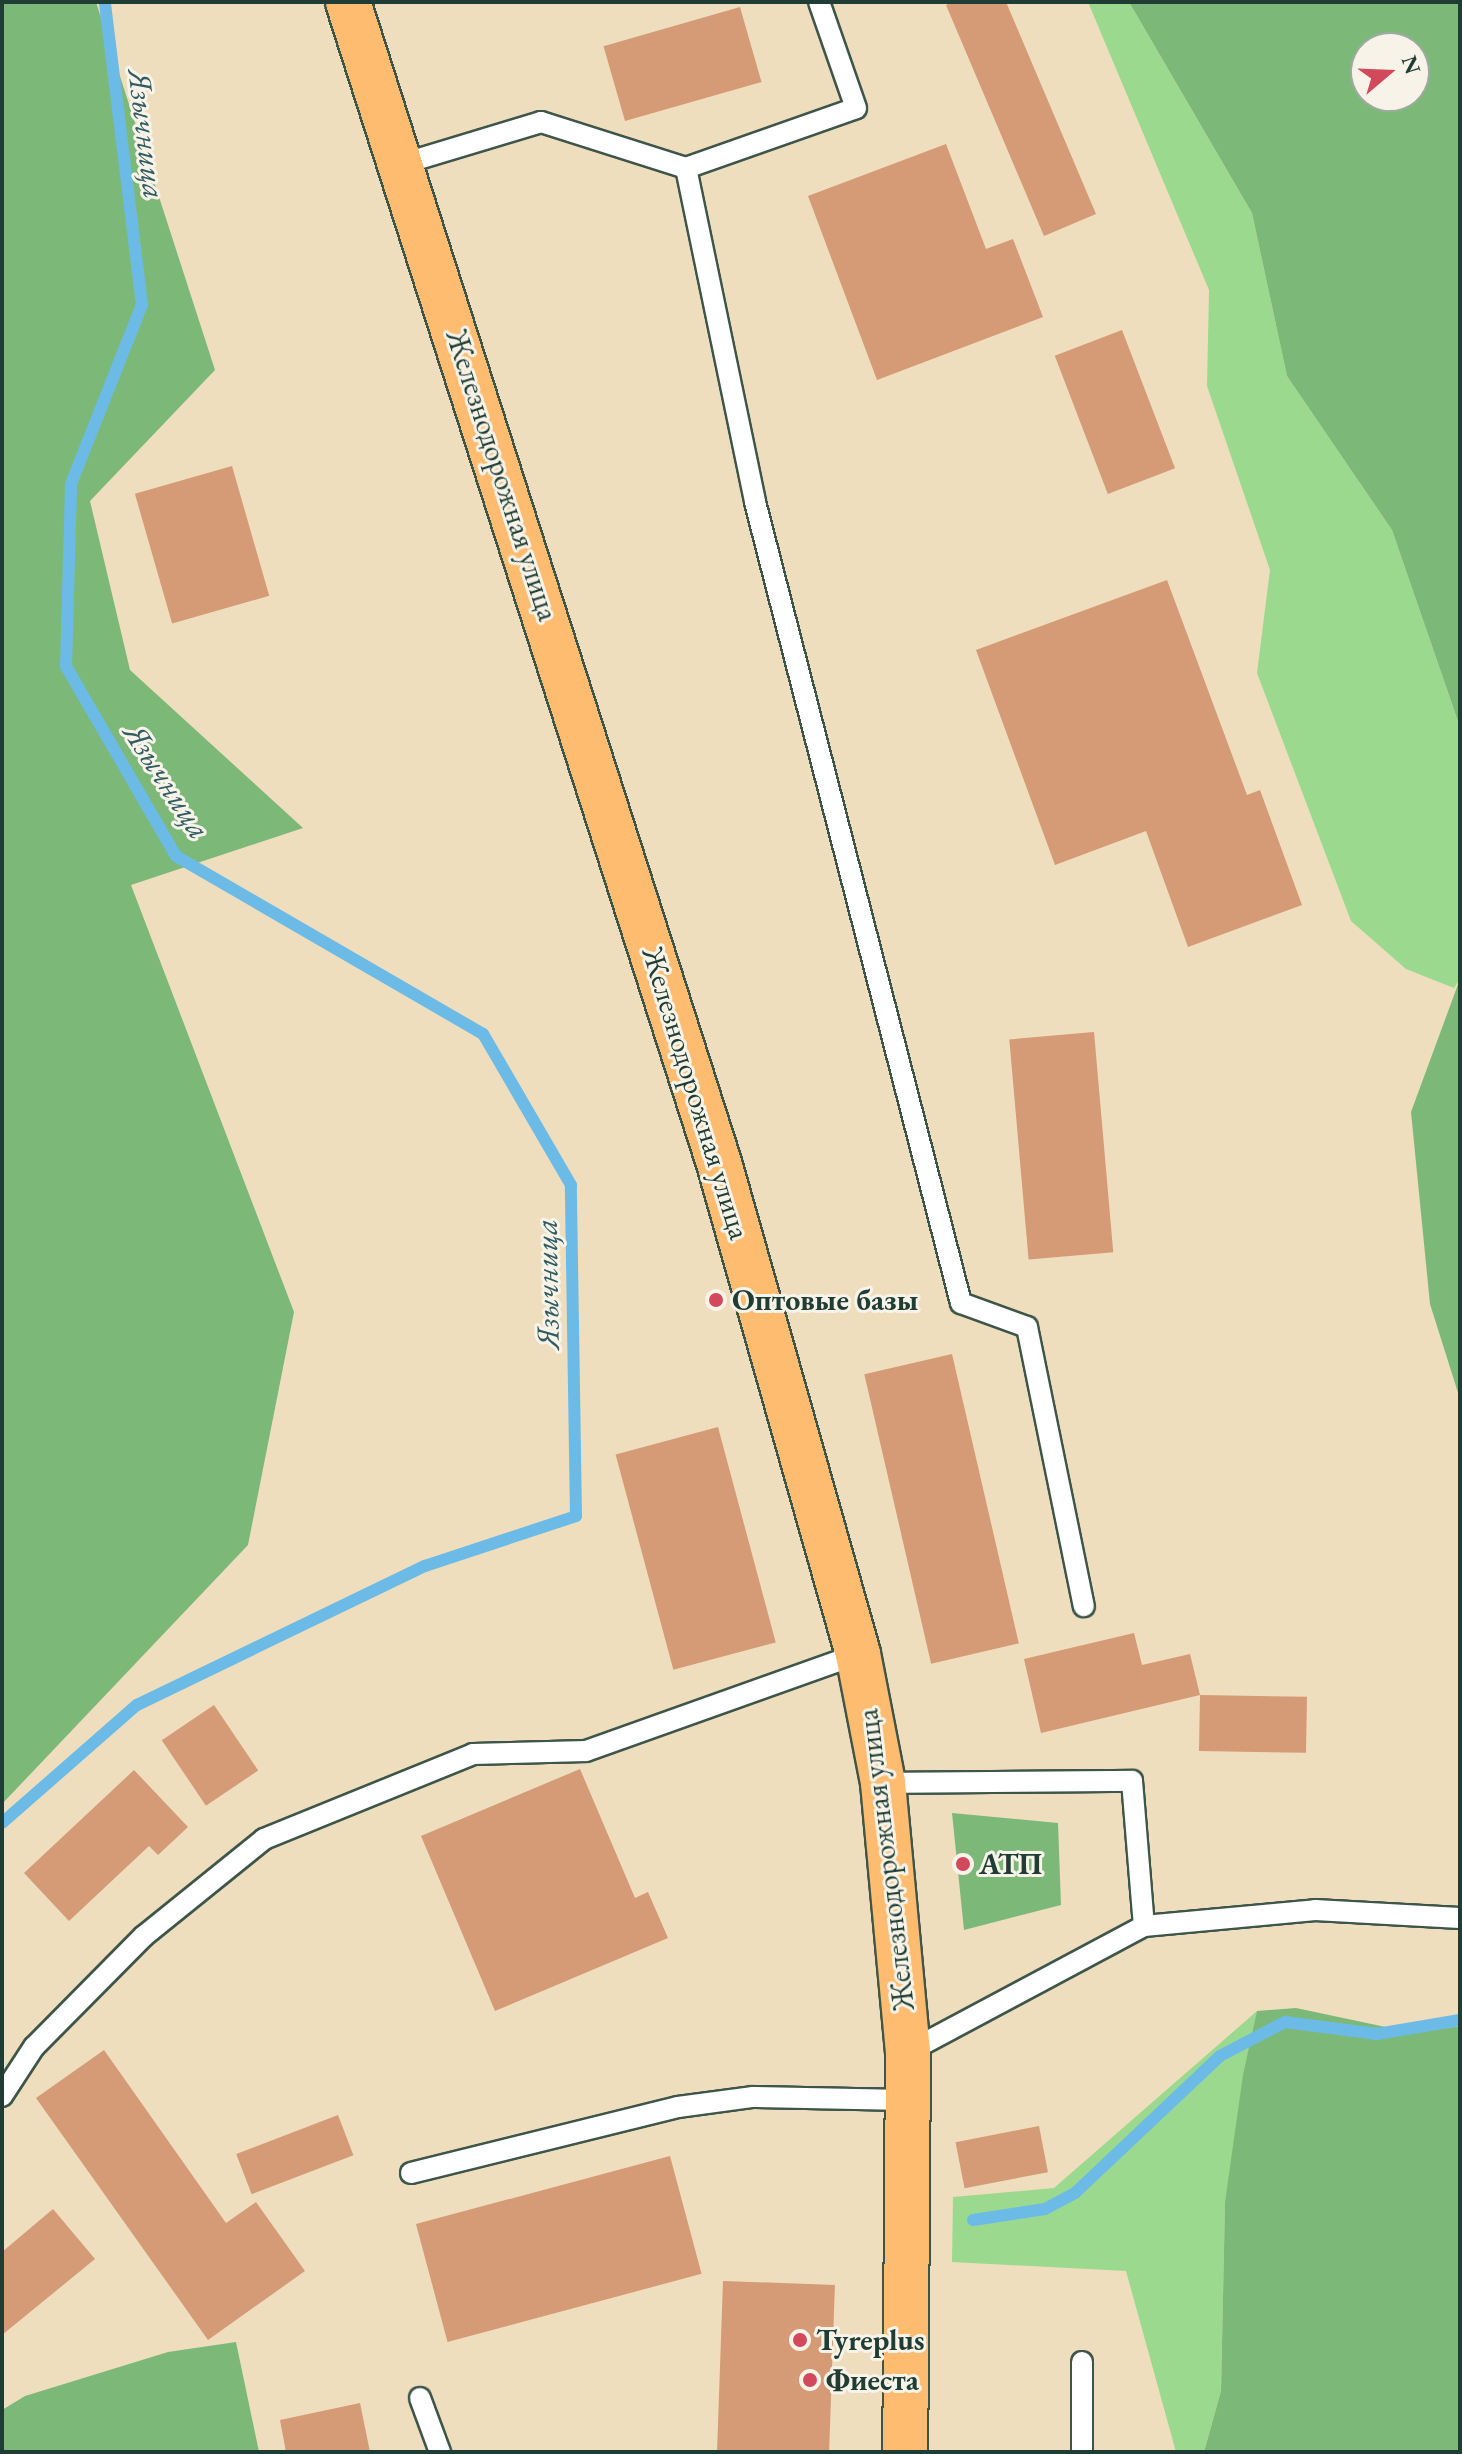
<!DOCTYPE html>
<html>
<head>
<meta charset="utf-8">
<style>
	body { margin:0 }
	#map { position:relative; width:1462px; height:2454px; overflow:hidden; background:#eedebd; font-family:"EB Garamond",serif }
	div>[style] { position:absolute }
	.green>* { inset:0; background:#9bd98e }
	.forest>* { inset:0; background:#7cb979 }
	.stream>* { height:12px; margin:-6px; padding:0 6px; transform-origin:6px; border-radius:6px; background:#6cbbe7 }
	.building>* { inset:0; background:#d59a76; transform-origin:0 0 }
	.roads { filter:drop-shadow(2px 0 #3e5549) drop-shadow(-2px 0 #3e5549) drop-shadow(0 2px #3e5549) drop-shadow(0 -2px #3e5549) }
	.lane>* { height:20px; margin:-10px; padding:0 10px; transform-origin:10px; border-radius:10px; background:#fff }
	.highway>* { height:44px; margin:-22px; padding:0 22px; transform-origin:22px; border-radius:22px; background:#febc70 }
	.dots>* { width:22px; height:22px; translate:-50% -50%; box-sizing:border-box; border:4px solid #f7f3e8; border-radius:50% }
	span { translate:-50% -50%; white-space:nowrap; text-align:center; line-height:1.15; -webkit-text-stroke:6px #f7f3e8; paint-order:stroke }
	.street-label { font-size:30px; color:#1f3d34 }
	.poi-label { font-size:30px; color:#1f3d34; font-weight:700 }
	.left { translate:0 -50%; text-align:left }
	.water-label { font-size:32px; color:#325c61; font-style:italic }
	.frame { position:absolute; inset:0; border:4px solid #1f3d34; pointer-events:none }
	.north { position:absolute; left:1350px; top:32px; width:80px; height:80px; box-sizing:border-box; background:#f7f3e8; border:2px solid #a1aaa0; border-radius:50%; rotate:71deg; font-size:22px; font-weight:700; line-height:32px; text-align:center; color:#1f3d34 }
	.north::after { content:''; display:block; margin:auto; width:28px; height:36px; background:#d1495b; clip-path:polygon(50% 0,100% 100%,50% 72%,0 100%) }
</style>
</head>
<body>
<div id="map">
	<div class="green">
		<div style="clip-path:polygon(1088px 2px,1129px 2px,1252px 213px,1287px 376px,1392px 530px,1460px 727px,1460px 979px,1454px 988px,1406px 969px,1351px 921px,1257px 673px,1270px 570px,1207px 386px,1209px 290px)"></div>
		<div style="clip-path:polygon(1257px 2011px,1225px 2202px,1221px 2391px,1204px 2452px,1176px 2452px,1126px 2271px,952px 2262px,953px 2197px,1054px 2188px)"></div>
	</div>
	<div class="forest">
		<div style="clip-path:polygon(2px 2px,96px 2px,215px 370px,90px 501px,130px 670px,303px 828px,131px 885px,294px 1312px,248px 1545px,2px 1804px)"></div>
		<div style="clip-path:polygon(evenodd,1129px 2px,1460px 2px,1460px 727px,1392px 530px,1287px 376px,1252px 213px,1129px 2px,1366px 48px,1414px 48px,1414px 96px,1366px 96px,1366px 48px)"></div>
		<div style="clip-path:polygon(1460px 979px,1460px 1399px,1430px 1304px,1411px 1112px)"></div>
		<div style="clip-path:polygon(952px 1813px,1058px 1823px,1061px 1905px,964px 1930px)"></div>
		<div style="clip-path:polygon(1296px 2008px,1414px 2033px,1460px 2026px,1460px 2452px,1204px 2452px,1221px 2391px,1225px 2202px,1243px 2075px,1257px 2011px)"></div>
		<div style="clip-path:polygon(236px 2342px,259px 2452px,2px 2452px,2px 2410px,25px 2396px,168px 2352px)"></div>
	</div>
	<div class="stream">
		<div style="left:2px;top:1823px;width:179px;rotate:-41.2deg"></div>
		<div style="left:137px;top:1705px;width:320px;rotate:-25.8deg"></div>
		<div style="left:425px;top:1566px;width:159px;rotate:-18.3deg"></div>
		<div style="left:576px;top:1516px;width:331px;rotate:-90.9deg"></div>
		<div style="left:571px;top:1185px;width:175px;rotate:-120.2deg"></div>
		<div style="left:483px;top:1034px;width:355px;rotate:-149.9deg"></div>
		<div style="left:176px;top:856px;width:220px;rotate:-120.1deg"></div>
		<div style="left:66px;top:666px;width:182px;rotate:-88.4deg"></div>
		<div style="left:71px;top:484px;width:193px;rotate:-68.4deg"></div>
		<div style="left:142px;top:305px;width:305px;rotate:-97deg"></div>
		<div style="left:973px;top:2220px;width:73px;rotate:-8.7deg"></div>
		<div style="left:1045px;top:2209px;width:34px;rotate:-28deg"></div>
		<div style="left:1075px;top:2193px;width:199px;rotate:-43.4deg"></div>
		<div style="left:1220px;top:2056px;width:73px;rotate:-27.6deg"></div>
		<div style="left:1285px;top:2022px;width:93px;rotate:7.4deg"></div>
		<div style="left:1377px;top:2034px;width:84px;rotate:-9.6deg"></div>
	</div>
	<div class="building">
		<div style="clip-path:polygon(953px 2px,1006px 2px,1096px 214px,1044px 236px,946px 5px)"></div>
		<div style="left:740px;top:7px;width:78px;height:142px;rotate:74deg"></div>
		<div style="clip-path:polygon(946px 144px,986px 249px,1013px 239px,1043px 317px,877px 380px,808px 196px)"></div>
		<div style="left:1122px;top:330px;width:148px;height:72px;rotate:69deg"></div>
		<div style="left:232px;top:466px;width:135px;height:101px;rotate:74deg"></div>
		<div style="clip-path:polygon(1167px 580px,1247px 795px,1260px 790px,1302px 905px,1188px 947px,1146px 831px,1055px 865px,976px 650px)"></div>
		<div style="left:1094px;top:1032px;width:221px;height:85px;rotate:85deg"></div>
		<div style="left:952px;top:1354px;width:297px;height:90px;rotate:77deg"></div>
		<div style="left:718px;top:1427px;width:223px;height:106px;rotate:75deg"></div>
		<div style="clip-path:polygon(1134px 1633px,1142px 1665px,1190px 1654px,1200px 1695px,1041px 1733px,1024px 1659px)"></div>
		<div style="left:1200px;top:1695px;width:107px;height:56px;rotate:1deg"></div>
		<div style="left:214px;top:1705px;width:79px;height:63px;rotate:56deg"></div>
		<div style="clip-path:polygon(580px 1769px,635px 1898px,648px 1892px,668px 1938px,495px 2011px,421px 1836px)"></div>
		<div style="clip-path:polygon(134px 1770px,188px 1827px,158px 1855px,149px 1846px,69px 1921px,24px 1873px)"></div>
		<div style="clip-path:polygon(104px 2050px,226px 2223px,256px 2202px,305px 2271px,208px 2340px,36px 2098px)"></div>
		<div style="left:338px;top:2115px;width:43px;height:109px;rotate:69deg"></div>
		<div style="left:1039px;top:2126px;width:47px;height:85px;rotate:79deg"></div>
		<div style="left:670px;top:2156px;width:122px;height:263px;rotate:75deg"></div>
		<div style="clip-path:polygon(53px 2209px,95px 2259px,2px 2335px,2px 2252px)"></div>
		<div style="left:723px;top:2281px;width:112px;height:171px;rotate:2deg"></div>
		<div style="clip-path:polygon(360px 2403px,370px 2452px,286px 2452px,280px 2420px)"></div>
	</div>
	<div class="roads">
		<div class="lane">
			<div style="left:402px;top:164px;width:145px;rotate:-16.8deg"></div>
			<div style="left:541px;top:122px;width:152px;rotate:17.6deg"></div>
			<div style="left:686px;top:168px;width:180px;rotate:-19.4deg"></div>
			<div style="left:856px;top:108px;width:112px;rotate:-109.2deg"></div>
			<div style="left:686px;top:168px;width:341px;rotate:78.3deg"></div>
			<div style="left:755px;top:502px;width:827px;rotate:75.58deg"></div>
			<div style="left:961px;top:1303px;width:70px;rotate:20deg"></div>
			<div style="left:1027px;top:1327px;width:285px;rotate:78.5deg"></div>
			<div style="left:883px;top:1783px;width:249px;rotate:-0.5deg"></div>
			<div style="left:1132px;top:1781px;width:145px;rotate:85.3deg"></div>
			<div style="left:1144px;top:1926px;width:268px;rotate:151.9deg"></div>
			<div style="left:1144px;top:1926px;width:172px;rotate:-5.3deg"></div>
			<div style="left:1315px;top:1910px;width:145px;rotate:3.2deg"></div>
			<div style="left:2px;top:2096px;width:59px;rotate:-56.9deg"></div>
			<div style="left:34px;top:2047px;width:156px;rotate:-45.3deg"></div>
			<div style="left:144px;top:1936px;width:154px;rotate:-38.9deg"></div>
			<div style="left:264px;top:1839px;width:226px;rotate:-22.1deg"></div>
			<div style="left:473px;top:1754px;width:113px;rotate:-1.5deg"></div>
			<div style="left:586px;top:1751px;width:289px;rotate:-19.6deg"></div>
			<div style="left:411px;top:2173px;width:275px;rotate:-13.9deg"></div>
			<div style="left:678px;top:2107px;width:76px;rotate:-7.6deg"></div>
			<div style="left:753px;top:2097px;width:155px;rotate:1.1deg"></div>
			<div style="left:1082px;top:2362px;width:90px;rotate:90deg"></div>
			<div style="left:420px;top:2398px;width:58px;rotate:69.7deg"></div>
		</div>
		<div class="highway">
			<div style="left:348px;top:2px;width:1219px;rotate:72.28deg"></div>
			<div style="left:719px;top:1163px;width:510px;rotate:74.19deg"></div>
			<div style="left:858px;top:1654px;width:131px;rotate:79deg"></div>
			<div style="left:883px;top:1783px;width:270px;rotate:84.7deg"></div>
			<div style="left:908px;top:2052px;width:400px;rotate:90.4deg"></div>
		</div>
	</div>
	<div class="dots">
		<div style="left:716px;top:1300px;background:#d1495b"></div>
		<div style="left:963px;top:1864px;background:#d1495b"></div>
		<div style="left:800px;top:2340px;background:#d1495b"></div>
		<div style="left:810px;top:2380px;background:#d1495b"></div>
	</div>
	<div class="street-label">
		<span style="left:502px;top:475px;rotate:72deg">Железнодорожная улица</span>
		<span style="left:696px;top:1093px;rotate:73deg">Железнодорожная улица</span>
		<span style="left:886px;top:1860px;rotate:-97deg">Железнодорожная улица</span>
	</div>
	<div class="poi-label">
		<span class="left" style="left:732px;top:1300px">Оптовые базы</span>
		<span class="left" style="left:979px;top:1864px">АТП</span>
		<span class="left" style="left:816px;top:2340px">Tyreplus</span>
		<span class="left" style="left:826px;top:2380px">Фиеста</span>
	</div>
	<div class="water-label">
		<span style="left:147px;top:134px;rotate:83deg">Язычница</span>
		<span style="left:167px;top:781px;rotate:57deg">Язычница</span>
		<span style="left:547px;top:1284px;rotate:-91deg">Язычница</span>
	</div>
	<div class="frame"></div>
	<div class="north">N</div>
</div>
</body>
</html>
